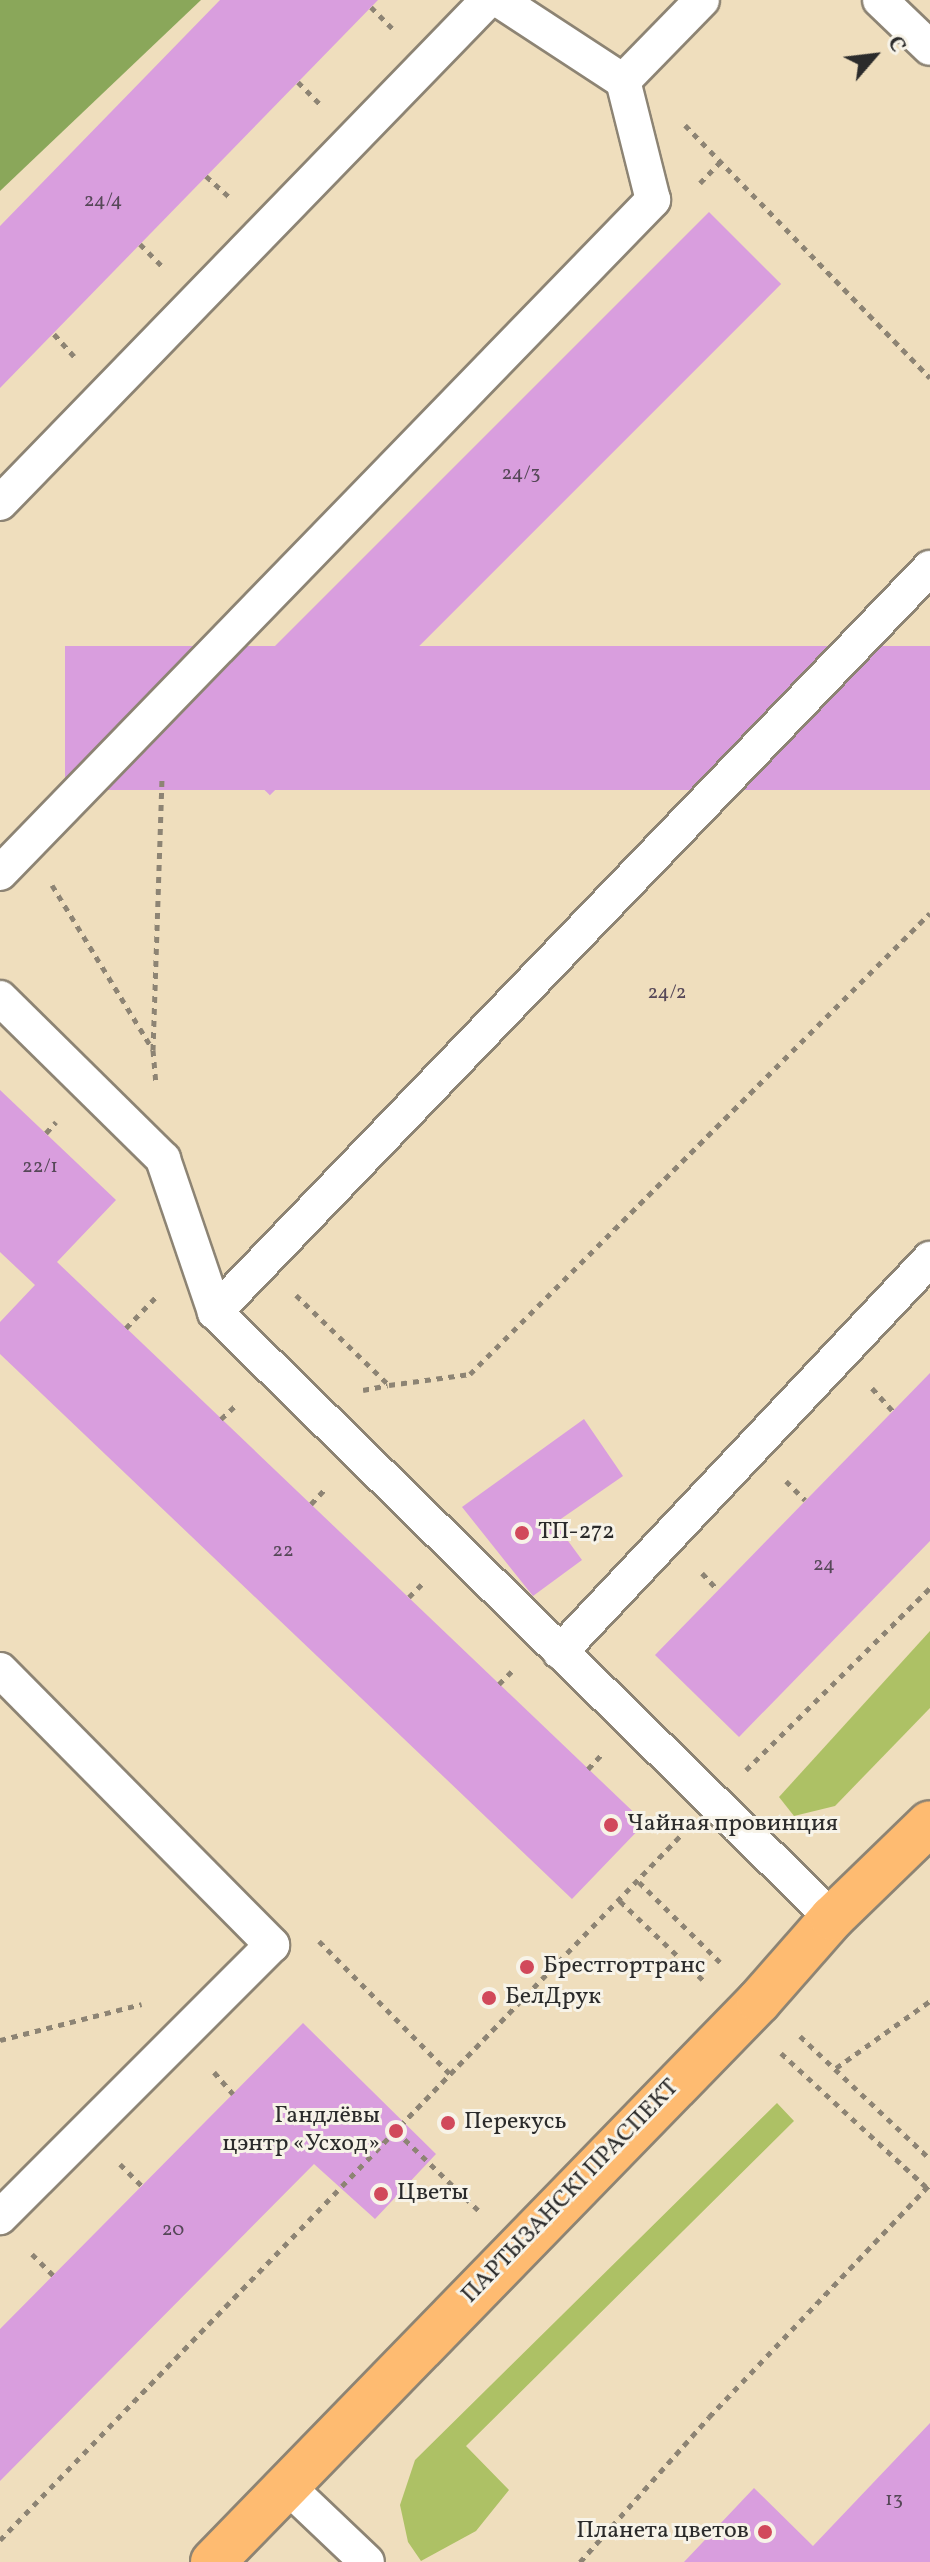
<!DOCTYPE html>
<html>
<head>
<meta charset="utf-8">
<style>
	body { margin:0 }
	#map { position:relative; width:930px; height:2562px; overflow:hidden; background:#efdebd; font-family:Vollkorn,serif }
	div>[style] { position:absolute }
	.green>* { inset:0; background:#adc165 }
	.forest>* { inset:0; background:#8aa75a }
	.building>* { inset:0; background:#d99ede; transform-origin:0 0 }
	.path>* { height:5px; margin-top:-2.5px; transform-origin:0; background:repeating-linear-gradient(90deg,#8d8474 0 6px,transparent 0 12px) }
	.roads { filter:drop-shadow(2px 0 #8d8474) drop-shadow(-2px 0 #8d8474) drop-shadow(0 2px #8d8474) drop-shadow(0 -2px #8d8474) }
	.service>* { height:34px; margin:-17px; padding:0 17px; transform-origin:17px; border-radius:17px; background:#fff }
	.primary>* { height:44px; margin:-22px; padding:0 22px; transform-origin:22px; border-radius:22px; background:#febb71 }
	.dots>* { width:22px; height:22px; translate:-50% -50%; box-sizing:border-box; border:4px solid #f7f3e8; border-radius:50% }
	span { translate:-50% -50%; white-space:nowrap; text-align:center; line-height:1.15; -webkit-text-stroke:6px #f7f3e8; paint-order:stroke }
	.number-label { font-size:20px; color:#564858 }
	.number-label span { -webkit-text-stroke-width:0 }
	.poi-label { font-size:24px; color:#2b2b2b }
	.left { translate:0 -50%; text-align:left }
	.right { translate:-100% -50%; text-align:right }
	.street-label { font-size:24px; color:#2b2b2b }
	.north { position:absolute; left:834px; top:16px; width:80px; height:80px; -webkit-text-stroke:6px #f7f3e8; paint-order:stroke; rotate:62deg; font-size:22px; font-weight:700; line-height:32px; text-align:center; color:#2b2b2b }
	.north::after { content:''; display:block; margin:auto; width:28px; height:36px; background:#2b2b2b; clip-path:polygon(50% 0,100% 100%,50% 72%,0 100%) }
</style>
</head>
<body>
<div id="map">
	<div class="green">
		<div style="clip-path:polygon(930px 1631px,930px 1708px,835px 1806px,794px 1816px,779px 1797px)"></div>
		<div style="clip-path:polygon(777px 2103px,794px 2121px,466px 2446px,509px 2490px,476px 2531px,421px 2561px,408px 2542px,400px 2505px,415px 2460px)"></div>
	</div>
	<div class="forest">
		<div style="clip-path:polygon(0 0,201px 0,0 191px)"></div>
	</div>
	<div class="building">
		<div style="clip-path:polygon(220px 0,378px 0,0 388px,0 226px)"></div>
		<div style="left:709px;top:212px;width:102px;height:723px;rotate:45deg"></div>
		<div style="left:930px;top:646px;width:144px;height:865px;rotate:90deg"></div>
		<div style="clip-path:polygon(0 1090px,116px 1200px,57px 1262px,645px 1823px,572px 1899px,0 1354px,0 1322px,35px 1285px,0 1252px)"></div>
		<div style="clip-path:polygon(930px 1373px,930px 1541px,739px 1737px,655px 1655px)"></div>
		<div style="clip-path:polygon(584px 1419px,623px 1476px,555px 1523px,582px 1560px,533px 1596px,462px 1507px)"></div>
		<div style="clip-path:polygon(303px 2023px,436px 2154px,375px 2219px,314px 2164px,0 2481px,0 2329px)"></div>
		<div style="clip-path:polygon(930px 2423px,930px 2562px,684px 2562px,754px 2488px,813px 2546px)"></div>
	</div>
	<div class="path">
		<div style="left:371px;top:7px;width:31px;rotate:45deg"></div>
		<div style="left:298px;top:82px;width:31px;rotate:45deg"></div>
		<div style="left:685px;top:125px;width:352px;rotate:45.9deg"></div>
		<div style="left:206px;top:176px;width:31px;rotate:42deg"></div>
		<div style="left:700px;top:183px;width:28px;rotate:-46deg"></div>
		<div style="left:140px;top:244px;width:31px;rotate:45deg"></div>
		<div style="left:54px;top:334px;width:30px;rotate:48deg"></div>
		<div style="left:52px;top:885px;width:193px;rotate:58.5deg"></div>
		<div style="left:153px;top:1050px;width:33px;rotate:85deg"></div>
		<div style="left:153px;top:1050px;width:275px;rotate:-88.1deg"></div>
		<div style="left:46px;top:1133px;width:15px;rotate:-48deg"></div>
		<div style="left:296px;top:1295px;width:129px;rotate:44.1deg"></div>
		<div style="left:389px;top:1385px;width:82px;rotate:-7.7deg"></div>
		<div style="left:470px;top:1374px;width:651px;rotate:-45.06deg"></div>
		<div style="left:126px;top:1328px;width:42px;rotate:-46deg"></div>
		<div style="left:872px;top:1388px;width:31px;rotate:48deg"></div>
		<div style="left:363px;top:1390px;width:25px;rotate:-11deg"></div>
		<div style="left:221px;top:1419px;width:23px;rotate:-43deg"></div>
		<div style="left:786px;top:1481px;width:27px;rotate:45deg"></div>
		<div style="left:311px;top:1504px;width:23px;rotate:-47deg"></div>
		<div style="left:702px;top:1573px;width:23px;rotate:47deg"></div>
		<div style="left:409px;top:1597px;width:18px;rotate:-45deg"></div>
		<div style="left:499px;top:1684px;width:20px;rotate:-45deg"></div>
		<div style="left:588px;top:1769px;width:19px;rotate:-47deg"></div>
		<div style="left:746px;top:1770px;width:259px;rotate:-44.7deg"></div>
		<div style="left:639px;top:1882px;width:117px;rotate:44.7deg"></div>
		<div style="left:620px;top:1901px;width:116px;rotate:43.6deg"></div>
		<div style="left:319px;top:1941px;width:187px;rotate:45.4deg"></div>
		<div style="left:800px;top:2036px;width:179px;rotate:43.4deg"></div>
		<div style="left:0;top:2040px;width:146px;rotate:-14.2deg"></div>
		<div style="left:781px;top:2053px;width:197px;rotate:42.7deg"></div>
		<div style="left:836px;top:2068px;width:115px;rotate:-35.5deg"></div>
		<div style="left:214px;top:2072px;width:29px;rotate:49deg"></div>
		<div style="left:396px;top:2131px;width:115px;rotate:43.9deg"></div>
		<div style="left:120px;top:2164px;width:31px;rotate:45deg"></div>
		<div style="left:32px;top:2254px;width:30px;rotate:45deg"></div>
		<div style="left:0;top:2540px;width:979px;rotate:-45.99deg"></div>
		<div style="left:580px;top:2562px;width:194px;rotate:-48.3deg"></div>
		<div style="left:709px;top:2417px;width:321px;rotate:-46.5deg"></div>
	</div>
	<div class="roads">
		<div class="service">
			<div style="left:880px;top:0;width:69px;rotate:43.8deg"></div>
			<div style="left:623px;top:81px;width:113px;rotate:-45.7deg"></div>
			<div style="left:0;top:503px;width:701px;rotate:-45.87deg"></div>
			<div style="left:0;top:873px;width:938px;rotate:-45.86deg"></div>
			<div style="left:653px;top:200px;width:123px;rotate:-104.1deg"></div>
			<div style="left:623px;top:81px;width:148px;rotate:-146.8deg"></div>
			<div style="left:0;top:998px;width:229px;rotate:44.6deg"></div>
			<div style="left:163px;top:1159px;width:162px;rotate:71.2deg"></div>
			<div style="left:215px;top:1312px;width:865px;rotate:44.48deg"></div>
			<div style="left:215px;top:1312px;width:1032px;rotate:-46.14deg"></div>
			<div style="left:560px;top:1652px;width:540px;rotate:-46.73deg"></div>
			<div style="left:0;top:1670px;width:387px;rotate:45.3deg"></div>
			<div style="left:272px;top:1945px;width:385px;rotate:135deg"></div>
			<div style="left:287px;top:2486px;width:110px;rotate:43.5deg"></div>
		</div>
		<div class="primary">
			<div style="left:213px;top:2562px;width:783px;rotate:-45.78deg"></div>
			<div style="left:759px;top:2001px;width:111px;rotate:-48.7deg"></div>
			<div style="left:832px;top:1918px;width:136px;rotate:-44.1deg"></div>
		</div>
	</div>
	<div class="dots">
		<div style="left:522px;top:1533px;background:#d1495b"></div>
		<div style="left:611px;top:1825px;background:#d1495b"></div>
		<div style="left:527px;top:1967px;background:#d1495b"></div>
		<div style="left:489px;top:1998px;background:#d1495b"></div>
		<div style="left:448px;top:2123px;background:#d1495b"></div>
		<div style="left:396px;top:2131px;background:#d1495b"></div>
		<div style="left:381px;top:2194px;background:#d1495b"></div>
		<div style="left:765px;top:2532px;background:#d1495b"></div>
	</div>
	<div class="number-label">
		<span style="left:103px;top:201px">24/4</span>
		<span style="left:521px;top:474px">24/3</span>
		<span style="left:667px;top:993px">24/2</span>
		<span style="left:40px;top:1167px">22/1</span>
		<span style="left:283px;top:1551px">22</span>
		<span style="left:824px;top:1565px">24</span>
		<span style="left:173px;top:2230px">20</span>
		<span style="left:894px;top:2500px">13</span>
	</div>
	<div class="poi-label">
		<span class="left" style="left:538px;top:1533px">ТП-272</span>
		<span class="left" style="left:627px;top:1825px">Чайная провинция</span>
		<span class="left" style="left:543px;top:1967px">Брестгортранс</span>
		<span class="left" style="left:505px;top:1998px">БелДрук</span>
		<span class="right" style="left:380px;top:2131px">Гандлёвы<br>цэнтр «Усход»</span>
		<span class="left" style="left:464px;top:2123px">Перекусь</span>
		<span class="left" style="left:397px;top:2194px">Цветы</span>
		<span class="right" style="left:749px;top:2532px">Планета цветов</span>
	</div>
	<div class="street-label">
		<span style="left:571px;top:2192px;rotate:-46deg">ПАРТЫЗАНСКІ ПРАСПЕКТ</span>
	</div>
	<div class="north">С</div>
</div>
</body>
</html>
